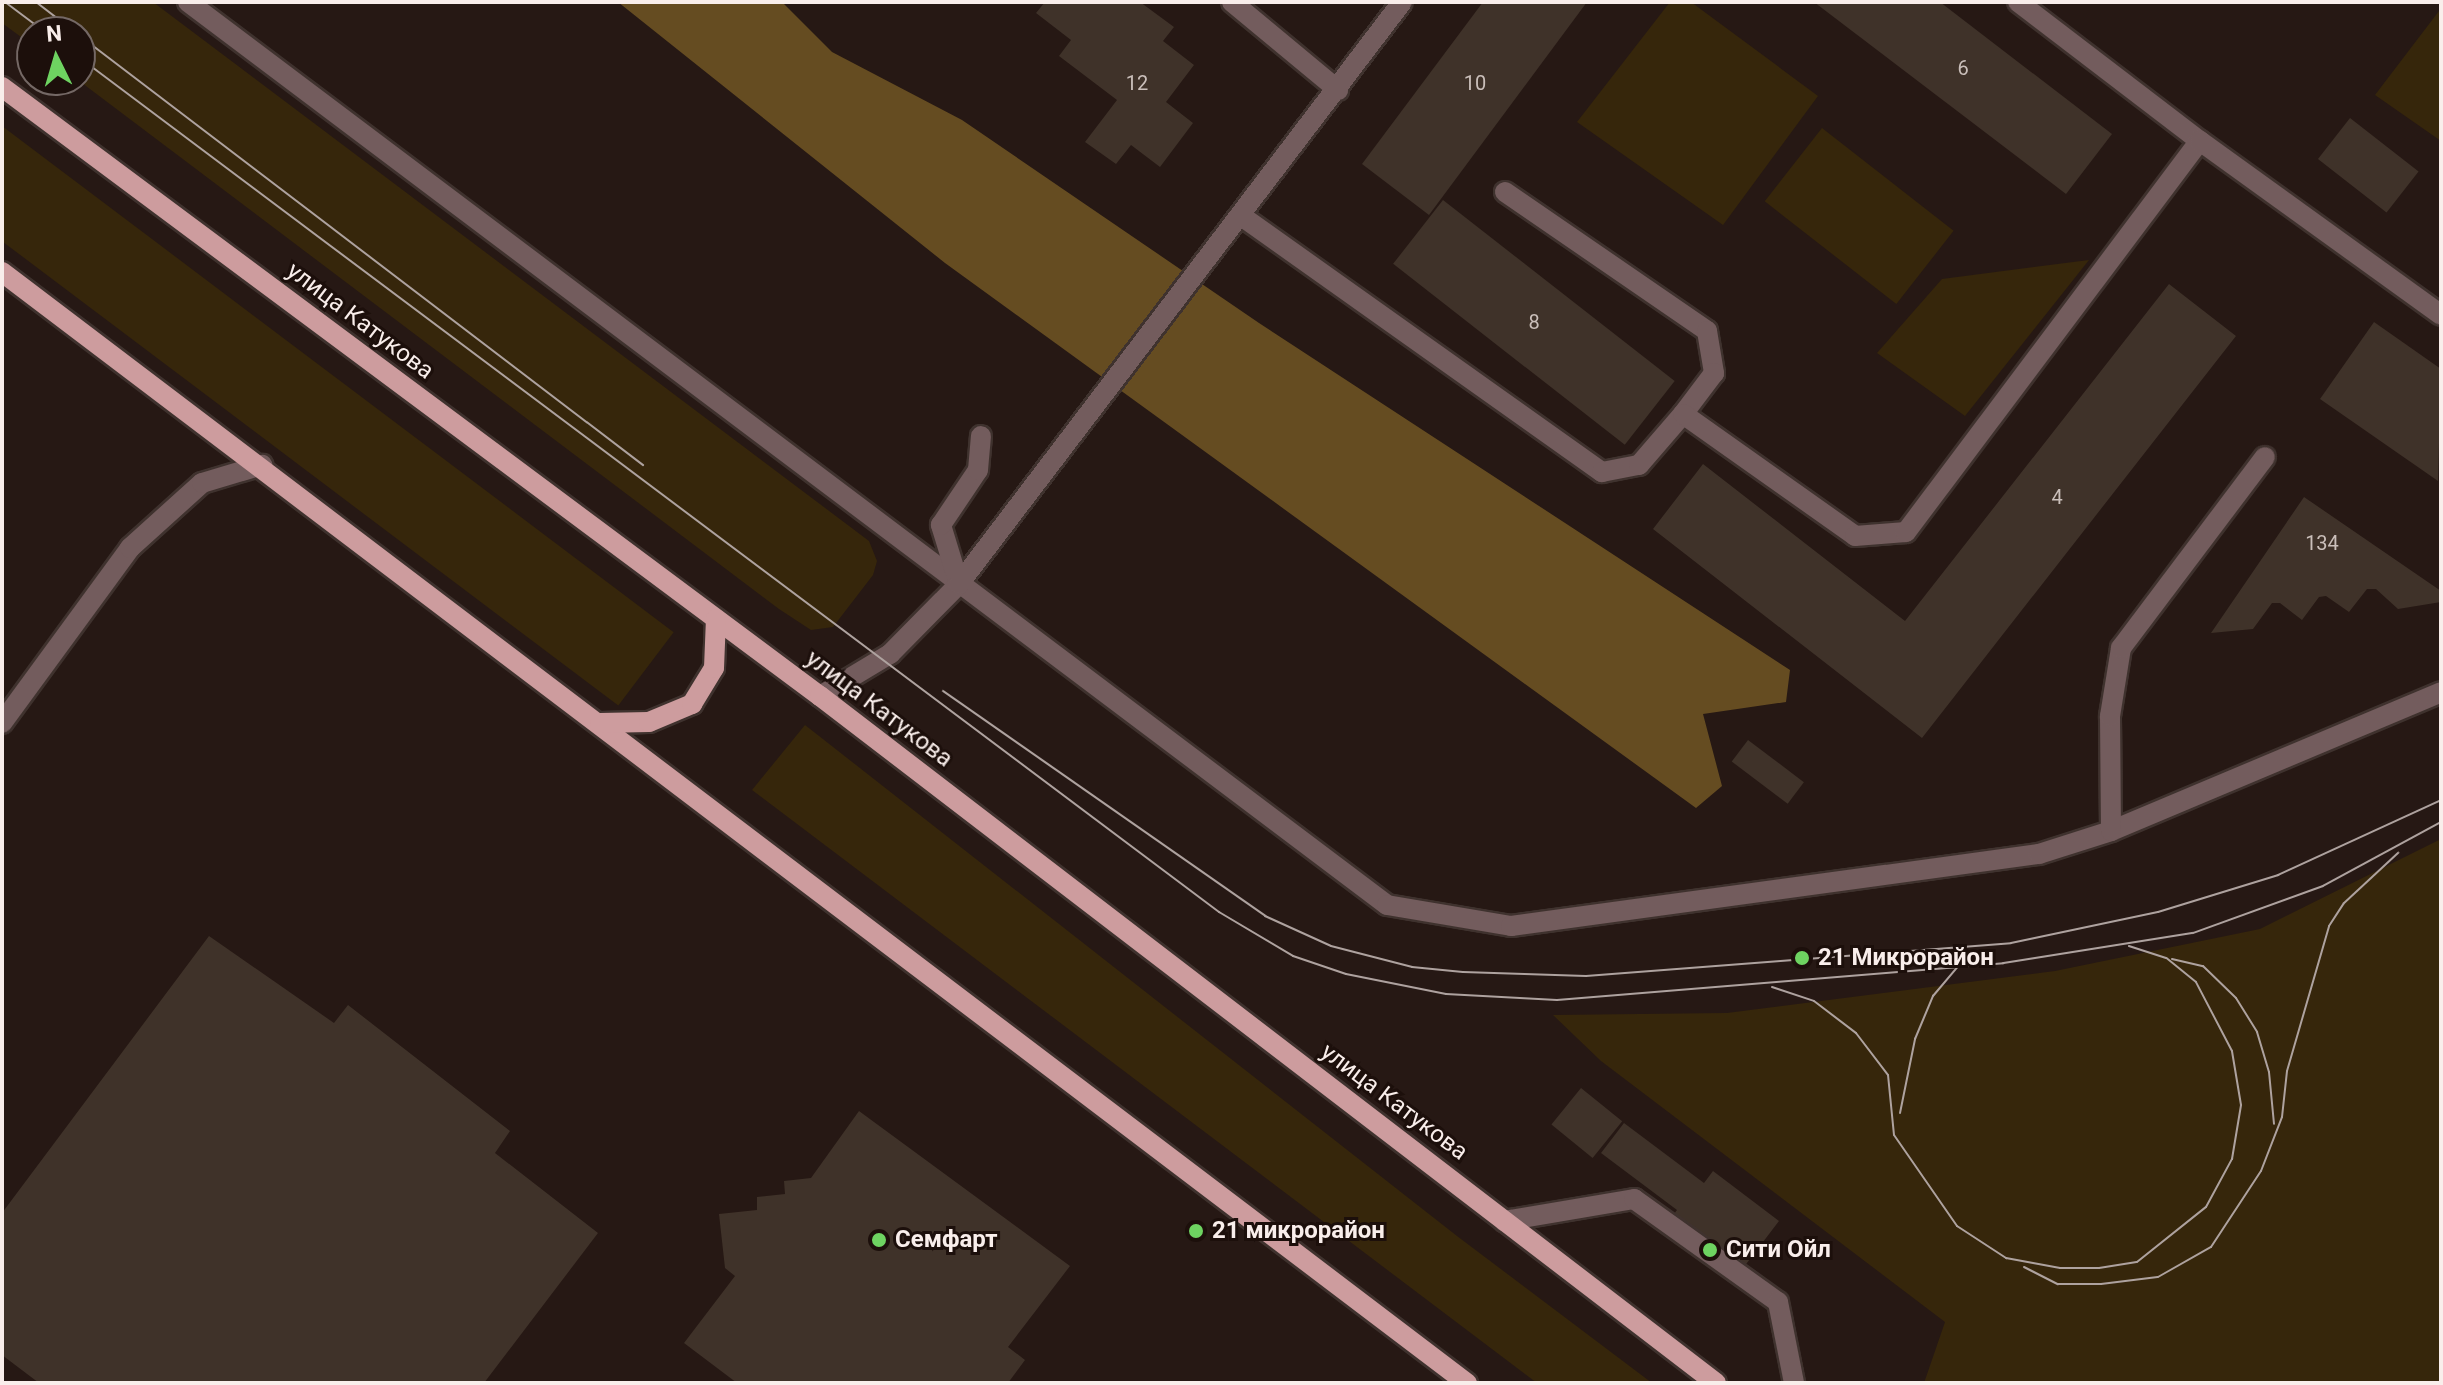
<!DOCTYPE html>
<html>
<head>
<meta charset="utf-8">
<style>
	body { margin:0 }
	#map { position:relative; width:2443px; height:1385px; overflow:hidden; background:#261814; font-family:Roboto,sans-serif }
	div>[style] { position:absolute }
	.green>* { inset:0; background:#36260b; transform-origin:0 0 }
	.forest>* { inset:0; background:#654c21 }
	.building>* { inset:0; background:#3f3229; transform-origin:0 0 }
	.roads { filter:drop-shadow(2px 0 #3f322e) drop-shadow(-2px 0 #3f322e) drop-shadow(0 2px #3f322e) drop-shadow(0 -2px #3f322e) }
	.minor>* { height:20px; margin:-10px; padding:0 10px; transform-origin:10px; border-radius:10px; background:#735c5d }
	.major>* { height:20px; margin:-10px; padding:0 10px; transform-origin:10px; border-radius:10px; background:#cd9c9e }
	.tram>* { height:2px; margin:-1px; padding:0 1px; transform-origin:1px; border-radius:1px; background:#aea29f }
	.dots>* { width:22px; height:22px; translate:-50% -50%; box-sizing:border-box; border:4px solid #1c0f0b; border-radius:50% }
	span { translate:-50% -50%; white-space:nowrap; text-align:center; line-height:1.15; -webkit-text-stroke:6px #1c0f0b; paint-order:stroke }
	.number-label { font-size:20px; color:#cabfba }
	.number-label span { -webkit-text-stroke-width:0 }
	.street-label { font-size:24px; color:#f9eeeb }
	.poi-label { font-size:24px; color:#f9eeeb; font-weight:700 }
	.left { translate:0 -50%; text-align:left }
	.frame { position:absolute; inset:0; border:4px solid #f9eeeb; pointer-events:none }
	.north { position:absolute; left:16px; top:16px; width:80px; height:80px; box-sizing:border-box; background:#1c0f0b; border:2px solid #746865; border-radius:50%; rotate:355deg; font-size:22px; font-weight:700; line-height:32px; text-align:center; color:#f9eeeb }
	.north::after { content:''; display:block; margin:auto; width:28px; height:36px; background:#6ed361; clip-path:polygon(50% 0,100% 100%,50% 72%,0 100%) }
</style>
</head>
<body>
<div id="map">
	<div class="green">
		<div style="clip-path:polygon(2px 2px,153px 2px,869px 541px,877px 561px,873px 575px,833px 627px,811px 630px,779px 609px,78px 80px,80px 32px,32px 32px,32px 45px,2px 23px)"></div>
		<div style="clip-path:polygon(1670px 2px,1691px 2px,1818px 96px,1723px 225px,1577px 122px)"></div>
		<div style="clip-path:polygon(2439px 11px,2441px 13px,2441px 141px,2375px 95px)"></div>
		<div style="left:2px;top:126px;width:841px;height:92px;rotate:37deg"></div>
		<div style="left:1822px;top:128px;width:167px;height:93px;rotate:38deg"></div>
		<div style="clip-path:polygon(2089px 260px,1965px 416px,1877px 353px,1942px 279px)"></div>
		<div style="clip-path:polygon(805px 725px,1457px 1236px,1652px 1383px,1537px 1383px,752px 790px)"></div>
		<div style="clip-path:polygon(2441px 839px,2441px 1383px,1924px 1383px,1945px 1322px,1601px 1061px,1553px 1015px,1727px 1013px,2055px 971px,2260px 929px)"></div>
	</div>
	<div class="forest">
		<div style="clip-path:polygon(618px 2px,782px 2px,832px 52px,962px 120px,1259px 323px,1790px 670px,1786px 702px,1703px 714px,1722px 786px,1696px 808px,945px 263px)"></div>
	</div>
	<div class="building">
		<div style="clip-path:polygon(1045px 2px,1140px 2px,1174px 27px,1163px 41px,1194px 65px,1166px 102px,1193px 123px,1160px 167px,1131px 145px,1116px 164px,1085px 142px,1117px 100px,1059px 56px,1071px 40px,1036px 13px)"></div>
		<div style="clip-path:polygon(1483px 2px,1587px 2px,1429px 215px,1362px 164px)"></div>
		<div style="clip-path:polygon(1814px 2px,1940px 2px,2112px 134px,2066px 194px)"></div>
		<div style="left:2350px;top:118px;width:87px;height:52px;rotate:38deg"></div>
		<div style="left:1443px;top:200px;width:294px;height:81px;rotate:38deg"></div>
		<div style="clip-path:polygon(2169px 284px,2236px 336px,1922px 738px,1653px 529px,1703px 464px,1905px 621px)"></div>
		<div style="clip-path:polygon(2374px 322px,2441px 369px,2438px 481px,2320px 399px)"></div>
		<div style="clip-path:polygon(2304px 497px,2441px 591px,2441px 602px,2398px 609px,2376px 589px,2367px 589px,2349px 612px,2326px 596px,2319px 597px,2302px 620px,2280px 603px,2272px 603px,2253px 629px,2211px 633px)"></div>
		<div style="left:1748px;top:740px;width:70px;height:27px;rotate:37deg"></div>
		<div style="clip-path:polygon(209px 936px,334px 1023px,348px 1005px,510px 1131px,495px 1153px,598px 1233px,484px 1383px,39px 1383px,2px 1355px,2px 1213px)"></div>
		<div style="left:1581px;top:1088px;width:53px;height:47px;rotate:39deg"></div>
		<div style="clip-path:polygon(859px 1111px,1070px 1266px,1008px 1347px,1025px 1360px,1008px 1383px,737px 1383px,684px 1343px,735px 1276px,725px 1268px,719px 1214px,757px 1210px,757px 1197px,785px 1194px,784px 1181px,811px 1178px)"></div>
		<div style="clip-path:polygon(1624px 1123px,1704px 1183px,1713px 1171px,1779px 1221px,1737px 1276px,1667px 1223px,1677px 1210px,1601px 1153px)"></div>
	</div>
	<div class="roads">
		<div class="minor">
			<div style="left:188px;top:2px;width:1501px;rotate:36.98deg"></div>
			<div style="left:1387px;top:905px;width:126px;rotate:9.6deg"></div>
			<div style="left:1511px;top:926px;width:533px;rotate:-7.77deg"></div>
			<div style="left:2039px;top:854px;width:76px;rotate:-17.7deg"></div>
			<div style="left:2111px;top:831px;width:358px;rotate:-22.8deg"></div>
			<div style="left:1232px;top:2px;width:138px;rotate:39.7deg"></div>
			<div style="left:2018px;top:2px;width:229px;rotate:37.4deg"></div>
			<div style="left:1505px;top:192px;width:245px;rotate:34.5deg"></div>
			<div style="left:1707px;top:331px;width:43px;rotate:80.5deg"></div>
			<div style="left:1714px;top:373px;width:51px;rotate:127.1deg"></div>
			<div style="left:1240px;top:215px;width:444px;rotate:35.4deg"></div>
			<div style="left:1602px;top:472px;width:38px;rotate:-11deg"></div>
			<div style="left:1639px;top:465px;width:67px;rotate:-49.2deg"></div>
			<div style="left:1683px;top:414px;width:211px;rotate:35.3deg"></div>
			<div style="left:1855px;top:536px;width:51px;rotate:-4.5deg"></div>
			<div style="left:1906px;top:532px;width:489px;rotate:-53.1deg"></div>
			<div style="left:2200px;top:141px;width:297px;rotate:35.8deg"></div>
			<div style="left:959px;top:584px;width:62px;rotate:-107deg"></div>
			<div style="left:941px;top:525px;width:66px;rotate:-56.1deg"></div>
			<div style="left:978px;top:470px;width:34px;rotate:-85deg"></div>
			<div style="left:820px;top:696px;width:82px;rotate:-31deg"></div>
			<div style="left:890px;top:654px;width:98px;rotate:-45.4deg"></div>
			<div style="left:959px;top:584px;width:731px;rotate:-52.72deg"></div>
			<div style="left:2px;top:723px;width:217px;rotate:-53.8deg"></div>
			<div style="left:130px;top:548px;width:97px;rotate:-42.1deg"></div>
			<div style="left:202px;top:483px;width:63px;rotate:-16.7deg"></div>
			<div style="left:2111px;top:831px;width:115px;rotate:-90.5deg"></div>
			<div style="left:2110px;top:716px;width:69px;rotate:-80.8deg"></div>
			<div style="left:2121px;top:648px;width:239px;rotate:-53deg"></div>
			<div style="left:1504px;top:1221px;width:132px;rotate:-9.6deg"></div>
			<div style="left:1634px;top:1199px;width:177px;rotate:35.6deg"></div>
			<div style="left:1778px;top:1302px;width:83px;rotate:78.8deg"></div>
		</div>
		<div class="major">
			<div style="left:2px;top:87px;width:1020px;rotate:36.67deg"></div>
			<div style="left:820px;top:696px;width:1129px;rotate:37.48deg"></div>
			<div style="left:2px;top:272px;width:1839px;rotate:37.18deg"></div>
			<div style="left:600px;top:723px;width:49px;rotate:-1.2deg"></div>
			<div style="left:649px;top:722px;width:47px;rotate:-22.7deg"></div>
			<div style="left:692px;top:704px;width:42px;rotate:-58.6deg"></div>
			<div style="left:714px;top:668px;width:49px;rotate:-87.7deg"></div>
		</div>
	</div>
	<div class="tram">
		<div style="left:5px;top:2px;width:50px;rotate:36.9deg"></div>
		<div style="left:36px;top:2px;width:49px;rotate:37.6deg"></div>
		<div style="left:80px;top:36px;width:708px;rotate:37.31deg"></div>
		<div style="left:80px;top:58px;width:1424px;rotate:36.86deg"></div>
		<div style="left:1219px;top:912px;width:86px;rotate:30.7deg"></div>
		<div style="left:1293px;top:956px;width:56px;rotate:18.8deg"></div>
		<div style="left:1346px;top:974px;width:102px;rotate:11.3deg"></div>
		<div style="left:1446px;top:994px;width:111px;rotate:3.1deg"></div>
		<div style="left:1557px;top:1000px;width:448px;rotate:-4.7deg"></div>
		<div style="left:2003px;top:963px;width:192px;rotate:-9deg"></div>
		<div style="left:2193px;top:933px;width:138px;rotate:-19.9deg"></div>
		<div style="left:2323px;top:886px;width:134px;rotate:-28.5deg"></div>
		<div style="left:943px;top:691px;width:393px;rotate:34.9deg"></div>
		<div style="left:1265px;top:916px;width:72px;rotate:24.4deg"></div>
		<div style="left:1331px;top:946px;width:84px;rotate:14.5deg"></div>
		<div style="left:1412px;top:967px;width:51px;rotate:5.6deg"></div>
		<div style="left:1463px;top:972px;width:123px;rotate:1.9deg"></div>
		<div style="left:1586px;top:976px;width:426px;rotate:-4.4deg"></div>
		<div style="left:2011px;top:943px;width:150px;rotate:-11.9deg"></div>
		<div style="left:2158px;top:912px;width:126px;rotate:-17.1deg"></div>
		<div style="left:2278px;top:875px;width:179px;rotate:-24.7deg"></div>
		<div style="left:2172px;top:959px;width:32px;rotate:13deg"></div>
		<div style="left:2203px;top:966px;width:46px;rotate:44.1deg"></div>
		<div style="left:2236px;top:998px;width:40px;rotate:58deg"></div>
		<div style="left:2257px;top:1032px;width:42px;rotate:73.3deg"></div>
		<div style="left:2269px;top:1072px;width:52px;rotate:84.5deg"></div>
		<div style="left:1772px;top:987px;width:44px;rotate:18.4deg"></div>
		<div style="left:1814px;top:1001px;width:53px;rotate:37.3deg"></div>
		<div style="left:1856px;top:1033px;width:53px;rotate:52.7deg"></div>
		<div style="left:1888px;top:1075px;width:60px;rotate:84.3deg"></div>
		<div style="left:1894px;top:1135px;width:111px;rotate:55.3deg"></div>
		<div style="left:1957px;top:1226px;width:59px;rotate:33.1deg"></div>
		<div style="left:2006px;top:1258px;width:55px;rotate:10.5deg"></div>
		<div style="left:2060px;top:1268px;width:39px"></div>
		<div style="left:2099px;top:1268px;width:38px;rotate:-9deg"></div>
		<div style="left:2137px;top:1262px;width:88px;rotate:-38.6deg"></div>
		<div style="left:2206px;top:1207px;width:55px;rotate:-61.6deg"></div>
		<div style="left:2232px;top:1159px;width:55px;rotate:-80.5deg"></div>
		<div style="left:2241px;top:1105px;width:55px;rotate:-99.5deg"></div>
		<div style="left:2232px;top:1051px;width:78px;rotate:-117.6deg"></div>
		<div style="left:2196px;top:982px;width:38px;rotate:-141deg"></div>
		<div style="left:2166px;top:958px;width:39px;rotate:-162deg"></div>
		<div style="left:1900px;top:1113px;width:76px;rotate:-78.5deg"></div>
		<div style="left:1915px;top:1039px;width:47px;rotate:-67.3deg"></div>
		<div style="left:1933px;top:996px;width:42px;rotate:-49.8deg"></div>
		<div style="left:2024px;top:1267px;width:38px;rotate:27deg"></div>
		<div style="left:2058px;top:1284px;width:43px"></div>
		<div style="left:2101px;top:1284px;width:57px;rotate:-7deg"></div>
		<div style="left:2158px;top:1277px;width:61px;rotate:-29.5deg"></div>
		<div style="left:2211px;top:1247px;width:91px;rotate:-56.7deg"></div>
		<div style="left:2261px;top:1171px;width:58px;rotate:-68.7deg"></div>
		<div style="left:2282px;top:1117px;width:46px;rotate:-83.8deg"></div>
		<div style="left:2287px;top:1071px;width:151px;rotate:-73.8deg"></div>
		<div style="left:2329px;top:926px;width:27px;rotate:-57deg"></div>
		<div style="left:2344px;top:903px;width:74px;rotate:-42.8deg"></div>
	</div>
	<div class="dots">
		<div style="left:1802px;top:958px;background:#6ed361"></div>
		<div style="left:1196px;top:1231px;background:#6ed361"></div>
		<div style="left:879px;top:1240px;background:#6ed361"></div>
		<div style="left:1710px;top:1250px;background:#6ed361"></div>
	</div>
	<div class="number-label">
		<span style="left:1963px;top:68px">6</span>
		<span style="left:1137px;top:83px">12</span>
		<span style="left:1475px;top:83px">10</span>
		<span style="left:1534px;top:322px">8</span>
		<span style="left:2057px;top:497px">4</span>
		<span style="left:2322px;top:543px">134</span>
	</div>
	<div class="street-label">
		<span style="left:360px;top:321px;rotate:37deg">улица Катукова</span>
		<span style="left:879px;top:709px;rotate:37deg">улица Катукова</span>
		<span style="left:1394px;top:1102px;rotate:37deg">улица Катукова</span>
	</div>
	<div class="poi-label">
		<span class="left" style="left:1818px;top:958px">21 Микрорайон</span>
		<span class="left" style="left:1212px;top:1231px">21 микрорайон</span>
		<span class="left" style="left:895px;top:1240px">Семфарт</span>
		<span class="left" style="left:1726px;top:1250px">Сити Ойл</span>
	</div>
	<div class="frame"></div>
	<div class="north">N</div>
</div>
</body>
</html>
